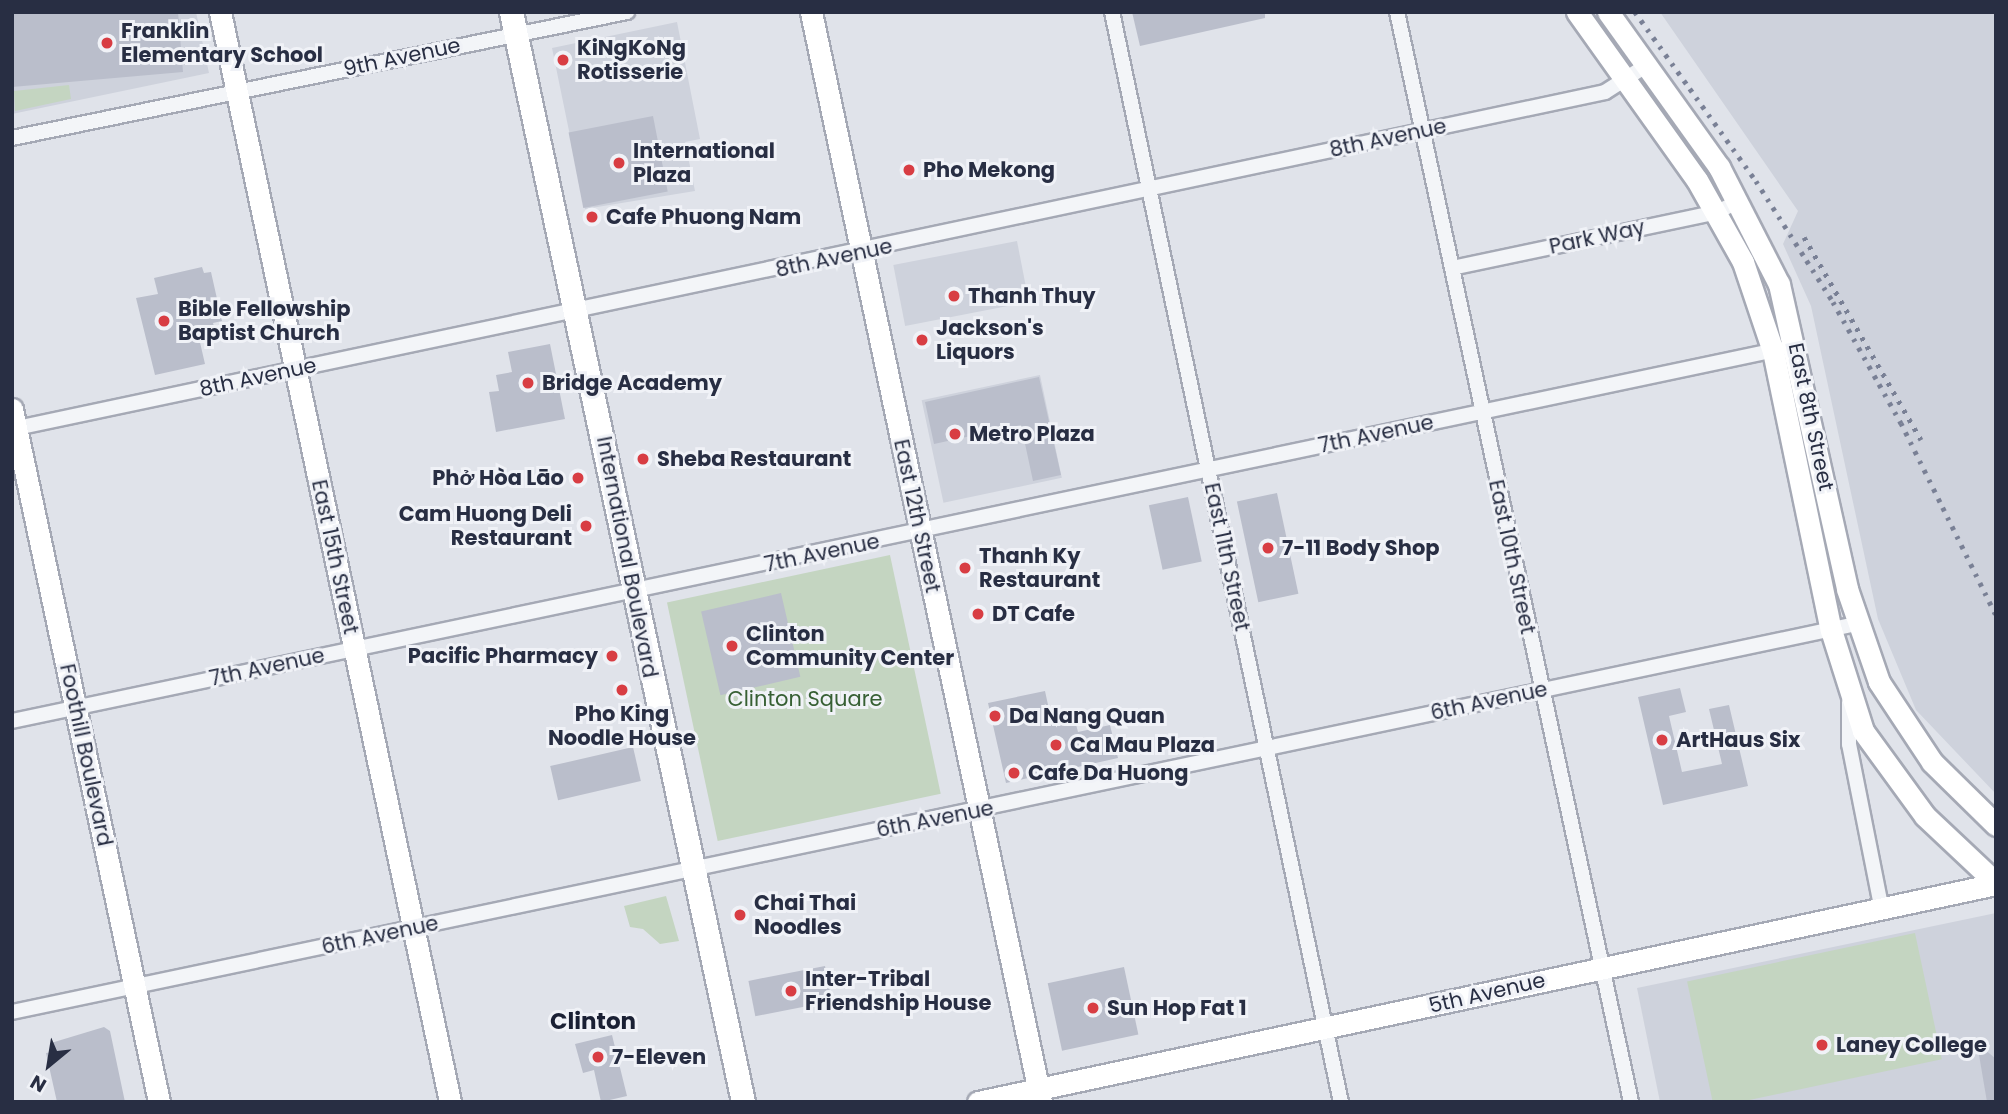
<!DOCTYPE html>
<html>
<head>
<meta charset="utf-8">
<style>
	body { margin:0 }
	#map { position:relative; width:2008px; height:1114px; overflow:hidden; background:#e0e3ea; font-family:Poppins,sans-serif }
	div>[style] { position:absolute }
	.built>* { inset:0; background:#ced2dc; transform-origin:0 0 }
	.green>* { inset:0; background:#c4d5c1; transform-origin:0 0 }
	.building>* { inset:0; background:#babecb; transform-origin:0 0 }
	.roads { filter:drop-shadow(2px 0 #a5a9b5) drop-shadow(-2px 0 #a5a9b5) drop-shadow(0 2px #a5a9b5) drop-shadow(0 -2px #a5a9b5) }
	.street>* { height:14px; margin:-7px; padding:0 7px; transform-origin:7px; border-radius:7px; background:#f3f5f8 }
	.secondary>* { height:21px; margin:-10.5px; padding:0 10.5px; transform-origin:10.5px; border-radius:10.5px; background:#fff }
	.primary>* { height:23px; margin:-11.5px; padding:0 11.5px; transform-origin:11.5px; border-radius:11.5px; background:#fff }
	.rail>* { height:5px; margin-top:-2.5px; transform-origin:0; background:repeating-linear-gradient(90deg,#798095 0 3.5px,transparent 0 10.5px) }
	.dots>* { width:19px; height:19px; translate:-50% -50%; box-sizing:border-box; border:4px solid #f0f2f7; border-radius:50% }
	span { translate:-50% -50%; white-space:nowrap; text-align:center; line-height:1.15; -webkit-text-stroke:6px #f0f2f7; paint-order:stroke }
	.poi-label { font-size:21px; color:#282e43; font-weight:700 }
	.left { translate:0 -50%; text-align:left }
	.right { translate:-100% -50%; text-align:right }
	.street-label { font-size:21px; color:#282e43 }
	.park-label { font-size:21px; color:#376034 }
	.neighbourhood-label { font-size:23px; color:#1a2034; font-weight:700 }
	.frame { position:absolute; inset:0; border:14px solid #282e43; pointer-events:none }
	.north { position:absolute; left:14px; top:1030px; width:70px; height:70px; -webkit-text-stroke:5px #f0f2f7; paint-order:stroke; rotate:210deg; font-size:19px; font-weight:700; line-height:28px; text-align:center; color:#282e43 }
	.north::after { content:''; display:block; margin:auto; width:24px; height:32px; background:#282e43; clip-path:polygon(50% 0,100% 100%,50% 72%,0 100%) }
</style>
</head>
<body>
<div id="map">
	<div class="built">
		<div style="clip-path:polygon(12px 12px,196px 12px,209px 73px,12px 114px)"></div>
		<div style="clip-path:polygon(1660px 12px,1996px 12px,1996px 794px,1916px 710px,1878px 619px,1811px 306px,1783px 244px,1798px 211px)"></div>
		<div style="clip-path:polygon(677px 22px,700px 139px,685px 142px,695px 191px,585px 209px,552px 48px)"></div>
		<div style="left:1017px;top:241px;width:62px;height:126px;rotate:79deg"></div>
		<div style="left:1040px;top:375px;width:105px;height:121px;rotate:78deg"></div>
		<div style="clip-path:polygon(1996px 913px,1996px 1102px,1660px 1102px,1637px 988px)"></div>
	</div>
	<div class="green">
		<div style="clip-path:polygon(69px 85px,71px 99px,15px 111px,14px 91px)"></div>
		<div style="left:890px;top:555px;width:244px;height:228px;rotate:78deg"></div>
		<div style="clip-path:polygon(666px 896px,679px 941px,660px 944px,643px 929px,630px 927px,624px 906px)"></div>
		<div style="left:1915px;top:933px;width:129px;height:233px;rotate:78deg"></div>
	</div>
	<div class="building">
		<div style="clip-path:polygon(12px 12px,178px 12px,183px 72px,12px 87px)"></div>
		<div style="clip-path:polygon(1132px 12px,1265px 12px,1265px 18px,1140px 46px)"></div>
		<div style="left:653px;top:116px;width:77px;height:86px;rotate:79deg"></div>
		<div style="clip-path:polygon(202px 267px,204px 273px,211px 272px,222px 321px,213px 323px,216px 334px,199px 338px,205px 364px,155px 375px,136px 298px,158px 294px,154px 278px)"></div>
		<div style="clip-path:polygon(550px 344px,565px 419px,496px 432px,489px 392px,499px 391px,496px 375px,512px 372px,508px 352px)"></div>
		<div style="clip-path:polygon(1039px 377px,1061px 475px,1033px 481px,1021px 425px,934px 444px,925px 402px)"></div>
		<div style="left:1277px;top:493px;width:103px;height:41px;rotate:78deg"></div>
		<div style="left:1188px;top:497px;width:66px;height:40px;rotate:78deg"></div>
		<div style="left:781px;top:593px;width:86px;height:82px;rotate:77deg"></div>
		<div style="clip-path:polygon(1680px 688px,1686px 712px,1669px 716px,1682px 772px,1722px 764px,1709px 709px,1729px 705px,1748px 786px,1663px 805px,1638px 697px)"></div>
		<div style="clip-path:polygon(1045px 691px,1050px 714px,1072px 709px,1078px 732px,1110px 725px,1118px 758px,1006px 783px,988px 703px)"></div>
		<div style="left:633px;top:747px;width:35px;height:85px;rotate:77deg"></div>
		<div style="left:825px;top:966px;width:36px;height:78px;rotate:79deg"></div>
		<div style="left:1124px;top:967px;width:69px;height:78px;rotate:78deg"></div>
		<div style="clip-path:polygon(104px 1027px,110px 1031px,125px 1102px,57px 1102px,46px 1053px,53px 1052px,51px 1043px)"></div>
		<div style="clip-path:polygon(612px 1035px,627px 1096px,601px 1102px,594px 1070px,583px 1073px,575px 1044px)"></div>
		<div style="clip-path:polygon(1977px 1043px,1996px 1059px,1996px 1102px,1987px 1102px)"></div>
	</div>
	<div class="roads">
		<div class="street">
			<div style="left:1112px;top:12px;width:1114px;rotate:78.14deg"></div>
			<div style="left:1397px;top:12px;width:1115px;rotate:77.88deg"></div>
			<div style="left:12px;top:138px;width:628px;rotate:-11.58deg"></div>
			<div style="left:1452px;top:268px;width:271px;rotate:-11.9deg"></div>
			<div style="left:1717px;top:212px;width:25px;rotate:-26deg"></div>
			<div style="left:12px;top:429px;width:1628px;rotate:-11.94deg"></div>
			<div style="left:1605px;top:92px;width:50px;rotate:-32.7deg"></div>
			<div style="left:1849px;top:702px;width:42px;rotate:90deg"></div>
			<div style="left:1849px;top:744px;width:169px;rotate:78.8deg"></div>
			<div style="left:12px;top:721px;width:1807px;rotate:-11.88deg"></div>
			<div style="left:12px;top:1012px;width:1885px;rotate:-11.88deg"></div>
		</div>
		<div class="secondary">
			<div style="left:220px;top:12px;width:1114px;rotate:78.08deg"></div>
			<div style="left:811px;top:12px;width:1114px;rotate:78.08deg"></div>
			<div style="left:1577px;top:12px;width:206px;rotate:54.5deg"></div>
			<div style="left:1697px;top:180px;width:94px;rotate:60.7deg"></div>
			<div style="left:1743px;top:262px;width:94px;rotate:71.4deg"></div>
			<div style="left:1773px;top:351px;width:285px;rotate:78.3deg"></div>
			<div style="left:1831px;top:630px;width:106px;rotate:72.4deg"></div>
			<div style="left:1863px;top:731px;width:105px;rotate:53.9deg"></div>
			<div style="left:1925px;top:816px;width:98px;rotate:43.3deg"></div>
			<div style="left:1608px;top:12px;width:191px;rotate:54.4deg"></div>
			<div style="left:1719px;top:167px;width:131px;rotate:62.9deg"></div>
			<div style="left:1779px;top:284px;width:312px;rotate:77.4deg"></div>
			<div style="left:1847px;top:589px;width:98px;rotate:71deg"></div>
			<div style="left:1879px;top:682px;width:96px;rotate:56.5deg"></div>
			<div style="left:1932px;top:762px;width:90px;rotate:44.5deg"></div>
			<div style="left:12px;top:409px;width:708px;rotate:78.02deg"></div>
			<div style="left:978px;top:1102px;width:1041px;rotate:-12.09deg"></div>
		</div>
		<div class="primary">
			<div style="left:511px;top:12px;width:1114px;rotate:77.98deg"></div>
		</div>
	</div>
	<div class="rail">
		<div style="left:1635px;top:12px;width:208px;rotate:54.4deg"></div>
		<div style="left:1756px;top:181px;width:143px;rotate:57.5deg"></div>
		<div style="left:1833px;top:302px;width:139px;rotate:60.7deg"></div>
		<div style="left:1901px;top:423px;width:214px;rotate:63.7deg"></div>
		<div style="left:1804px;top:237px;width:234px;rotate:60deg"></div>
	</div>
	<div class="dots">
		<div style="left:107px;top:43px;background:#d83d43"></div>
		<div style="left:563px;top:60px;background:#d83d43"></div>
		<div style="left:619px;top:163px;background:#d83d43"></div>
		<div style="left:909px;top:170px;background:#d83d43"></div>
		<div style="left:592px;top:217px;background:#d83d43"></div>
		<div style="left:954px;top:296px;background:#d83d43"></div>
		<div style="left:164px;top:321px;background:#d83d43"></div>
		<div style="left:922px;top:340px;background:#d83d43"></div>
		<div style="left:528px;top:383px;background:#d83d43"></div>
		<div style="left:955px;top:434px;background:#d83d43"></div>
		<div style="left:643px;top:459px;background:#d83d43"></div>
		<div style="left:578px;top:478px;background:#d83d43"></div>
		<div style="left:586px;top:526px;background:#d83d43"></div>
		<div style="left:1268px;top:548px;background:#d83d43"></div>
		<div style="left:965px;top:568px;background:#d83d43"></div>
		<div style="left:978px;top:614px;background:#d83d43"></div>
		<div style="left:732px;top:646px;background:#d83d43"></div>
		<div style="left:612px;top:656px;background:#d83d43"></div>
		<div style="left:622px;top:690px;background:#d83d43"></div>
		<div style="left:995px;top:716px;background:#d83d43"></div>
		<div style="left:1662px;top:740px;background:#d83d43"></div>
		<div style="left:1056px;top:745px;background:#d83d43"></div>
		<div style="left:1014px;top:773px;background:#d83d43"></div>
		<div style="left:740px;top:915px;background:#d83d43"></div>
		<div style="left:791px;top:991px;background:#d83d43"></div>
		<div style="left:1093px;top:1008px;background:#d83d43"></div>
		<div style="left:1822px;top:1045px;background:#d83d43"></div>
		<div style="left:598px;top:1057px;background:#d83d43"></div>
	</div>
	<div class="poi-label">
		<span class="left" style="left:121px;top:43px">Franklin<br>Elementary School</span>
		<span class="left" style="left:577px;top:60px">KiNgKoNg<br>Rotisserie</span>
		<span class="left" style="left:633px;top:163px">International<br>Plaza</span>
		<span class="left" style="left:923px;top:170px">Pho Mekong</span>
		<span class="left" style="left:606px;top:217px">Cafe Phuong Nam</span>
		<span class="left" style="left:968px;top:296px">Thanh Thuy</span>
		<span class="left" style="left:178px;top:321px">Bible Fellowship<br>Baptist Church</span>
		<span class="left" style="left:936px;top:340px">Jackson's<br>Liquors</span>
		<span class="left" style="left:542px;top:383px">Bridge Academy</span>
		<span class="left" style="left:969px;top:434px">Metro Plaza</span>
		<span class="left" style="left:657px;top:459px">Sheba Restaurant</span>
		<span class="right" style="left:564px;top:478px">Phở Hòa Lāo</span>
		<span class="right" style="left:572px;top:526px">Cam Huong Deli<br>Restaurant</span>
		<span class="left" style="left:1282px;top:548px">7-11 Body Shop</span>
		<span class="left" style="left:979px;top:568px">Thanh Ky<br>Restaurant</span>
		<span class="left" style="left:992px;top:614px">DT Cafe</span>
		<span class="left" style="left:746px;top:646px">Clinton<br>Community Center</span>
		<span class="right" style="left:598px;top:656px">Pacific Pharmacy</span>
		<span style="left:622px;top:726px">Pho King<br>Noodle House</span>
		<span class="left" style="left:1009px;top:716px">Da Nang Quan</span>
		<span class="left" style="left:1676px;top:740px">ArtHaus Six</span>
		<span class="left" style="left:1070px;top:745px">Ca Mau Plaza</span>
		<span class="left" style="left:1028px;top:773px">Cafe Da Huong</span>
		<span class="left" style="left:754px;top:915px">Chai Thai<br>Noodles</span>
		<span class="left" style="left:805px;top:991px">Inter-Tribal<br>Friendship House</span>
		<span class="left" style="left:1107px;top:1008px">Sun Hop Fat 1</span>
		<span class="left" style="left:1836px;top:1045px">Laney College</span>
		<span class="left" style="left:612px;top:1057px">7-Eleven</span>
	</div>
	<div class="street-label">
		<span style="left:402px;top:57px;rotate:-12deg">9th Avenue</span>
		<span style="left:1388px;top:138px;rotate:-12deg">8th Avenue</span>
		<span style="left:1597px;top:237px;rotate:-12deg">Park Way</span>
		<span style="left:834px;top:258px;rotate:-12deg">8th Avenue</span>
		<span style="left:258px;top:377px;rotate:-12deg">8th Avenue</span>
		<span style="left:1811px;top:417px;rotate:78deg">East 8th Street</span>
		<span style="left:1376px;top:434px;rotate:-12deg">7th Avenue</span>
		<span style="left:917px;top:516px;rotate:78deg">East 12th Street</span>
		<span style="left:822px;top:553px;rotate:-12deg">7th Avenue</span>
		<span style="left:335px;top:557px;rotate:78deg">East 15th Street</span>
		<span style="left:627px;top:557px;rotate:79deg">International Boulevard</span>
		<span style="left:1227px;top:557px;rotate:78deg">East 11th Street</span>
		<span style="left:1512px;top:557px;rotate:78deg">East 10th Street</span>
		<span style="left:267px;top:667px;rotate:-12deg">7th Avenue</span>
		<span style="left:1489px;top:701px;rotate:-12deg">6th Avenue</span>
		<span style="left:86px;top:755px;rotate:78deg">Foothill Boulevard</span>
		<span style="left:935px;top:819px;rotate:-11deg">6th Avenue</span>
		<span style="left:380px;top:935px;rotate:-12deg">6th Avenue</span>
		<span style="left:1487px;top:993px;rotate:-13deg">5th Avenue</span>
	</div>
	<div class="park-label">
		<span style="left:805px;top:699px">Clinton Square</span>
	</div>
	<div class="neighbourhood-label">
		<span style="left:593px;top:1021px">Clinton</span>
	</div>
	<div class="frame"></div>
	<div class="north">N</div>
</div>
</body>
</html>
